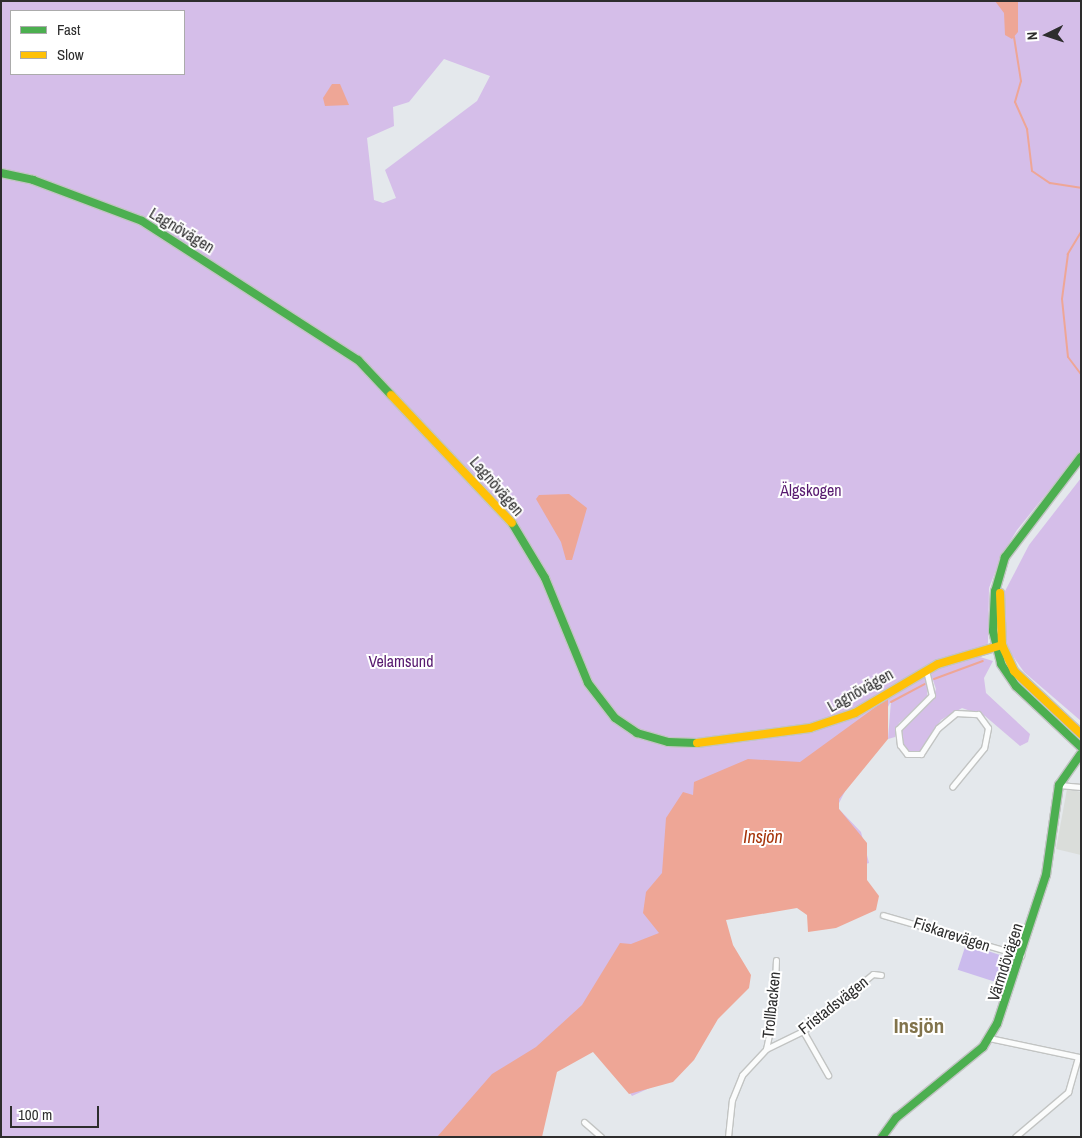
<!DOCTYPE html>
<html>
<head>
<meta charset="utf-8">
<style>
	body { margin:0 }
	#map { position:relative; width:1082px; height:1138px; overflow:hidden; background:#e4e8ec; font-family:"Archivo Narrow",sans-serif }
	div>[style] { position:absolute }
	.industrial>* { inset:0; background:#daddda }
	.green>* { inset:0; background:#d5bee9 }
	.pitch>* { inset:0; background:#cbbbed; transform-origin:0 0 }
	.water>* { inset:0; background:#eea696 }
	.stream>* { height:2px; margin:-1px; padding:0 1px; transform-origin:1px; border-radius:1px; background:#eea696 }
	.roads { filter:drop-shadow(1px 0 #c2c4c3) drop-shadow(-1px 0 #c2c4c3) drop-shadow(0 1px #c2c4c3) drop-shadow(0 -1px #c2c4c3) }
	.street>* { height:5px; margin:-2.5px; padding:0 2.5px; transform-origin:2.5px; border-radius:2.5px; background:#fbfcfc }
	.fast>* { height:8px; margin:-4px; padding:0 4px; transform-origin:4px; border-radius:4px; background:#4caf50 }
	.slow>* { height:8px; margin:-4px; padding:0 4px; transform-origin:4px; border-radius:4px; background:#ffc107 }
	span { translate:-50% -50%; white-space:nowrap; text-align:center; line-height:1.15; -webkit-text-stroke:4px #fff; paint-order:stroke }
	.street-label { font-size:16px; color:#2d2d2d }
	.park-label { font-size:16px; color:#57196f }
	.water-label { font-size:18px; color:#a63409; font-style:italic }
	.district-label { font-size:21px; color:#81734b; font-weight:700 }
	.frame { position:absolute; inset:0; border:2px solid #2d2d2d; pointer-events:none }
	.legend { position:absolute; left:10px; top:10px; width:175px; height:65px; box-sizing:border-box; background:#fff; border:1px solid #ababab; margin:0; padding:6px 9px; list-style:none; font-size:15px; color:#2d2d2d }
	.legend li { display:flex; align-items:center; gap:10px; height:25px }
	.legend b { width:25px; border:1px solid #ababab }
	.north { position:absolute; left:1022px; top:10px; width:50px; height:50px; -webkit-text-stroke:4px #fff; paint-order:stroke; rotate:266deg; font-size:14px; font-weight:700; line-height:20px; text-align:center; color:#2d2d2d }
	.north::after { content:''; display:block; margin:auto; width:18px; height:22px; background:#2d2d2d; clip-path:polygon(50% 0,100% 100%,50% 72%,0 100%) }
	.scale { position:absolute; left:10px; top:1106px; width:89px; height:22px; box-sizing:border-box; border:2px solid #2d2d2d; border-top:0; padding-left:6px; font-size:15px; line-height:18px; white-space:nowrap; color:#2d2d2d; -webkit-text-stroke:4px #fff; paint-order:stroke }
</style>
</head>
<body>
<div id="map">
	<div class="industrial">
		<div style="clip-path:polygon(1067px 789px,1081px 792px,1081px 855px,1056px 849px)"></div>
	</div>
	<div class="green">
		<div style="clip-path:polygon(evenodd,1px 1px,1081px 1px,1081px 451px,1017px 530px,1002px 555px,989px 588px,988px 642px,986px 654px,980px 657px,993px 661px,984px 678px,986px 693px,1030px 734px,1028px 742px,1020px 746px,985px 716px,962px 708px,941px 720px,920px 751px,910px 753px,901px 744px,901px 730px,931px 702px,936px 689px,933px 680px,928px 682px,927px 699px,899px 723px,895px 737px,888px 739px,891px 701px,837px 807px,861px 832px,869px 863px,717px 908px,667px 1080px,632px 1096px,610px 1066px,596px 1034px,545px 1068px,529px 1137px,1px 1137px,1px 1px,11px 11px,184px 11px,184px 74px,11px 74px,11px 11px,1px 1px,444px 59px,490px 76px,477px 101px,385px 170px,396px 198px,383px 203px,374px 200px,367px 138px,394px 126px,393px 107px,409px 102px,444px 59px)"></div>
		<div style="clip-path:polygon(1081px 478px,1081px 721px,1024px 672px,1008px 649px,1002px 626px,1003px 595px,1029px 545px)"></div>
	</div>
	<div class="pitch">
		<div style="left:966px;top:944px;width:44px;height:27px;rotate:18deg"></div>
	</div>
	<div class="water">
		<div style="clip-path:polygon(995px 1px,1018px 1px,1018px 32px,1012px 39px,1005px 35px,1004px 13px)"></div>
		<div style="clip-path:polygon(332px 84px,340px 84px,349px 105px,325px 106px,323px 98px)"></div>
		<div style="clip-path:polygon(569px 494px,587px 508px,572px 560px,566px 560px,561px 542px,536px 499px,539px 495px)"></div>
		<div style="clip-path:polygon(888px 698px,888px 739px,839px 799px,839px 809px,867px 843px,867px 880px,879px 896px,876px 910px,836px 928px,808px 932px,807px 915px,797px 908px,726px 920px,733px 945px,751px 975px,749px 988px,718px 1019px,694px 1060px,673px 1082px,629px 1094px,593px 1052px,557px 1072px,542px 1137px,437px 1137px,492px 1074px,536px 1047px,582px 1005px,620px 943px,631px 944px,659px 933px,643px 913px,646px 892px,662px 873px,666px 818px,683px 792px,693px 795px,694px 782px,748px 759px,800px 762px)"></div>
	</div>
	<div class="stream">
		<div style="left:1014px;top:37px;width:45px;rotate:81deg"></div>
		<div style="left:1021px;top:81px;width:22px;rotate:106deg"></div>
		<div style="left:1015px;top:102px;width:30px;rotate:66deg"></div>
		<div style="left:1027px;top:129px;width:42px;rotate:83.2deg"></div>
		<div style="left:1032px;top:171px;width:22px;rotate:34deg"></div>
		<div style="left:1050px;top:183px;width:31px;rotate:9deg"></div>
		<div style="left:1081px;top:232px;width:26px;rotate:121deg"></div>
		<div style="left:1068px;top:254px;width:45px;rotate:97.6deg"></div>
		<div style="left:1062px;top:299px;width:58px;rotate:84.1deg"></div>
		<div style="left:1068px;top:357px;width:21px;rotate:53deg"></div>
		<div style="left:934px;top:679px;width:52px;rotate:-20.2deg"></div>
		<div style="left:891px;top:702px;width:38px;rotate:-28deg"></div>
	</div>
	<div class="roads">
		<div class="street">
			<div style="left:926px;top:670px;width:26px;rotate:77deg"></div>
			<div style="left:932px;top:695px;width:48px;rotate:135deg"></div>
			<div style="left:898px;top:729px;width:16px;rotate:83deg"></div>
			<div style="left:900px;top:745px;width:11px;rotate:52deg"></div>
			<div style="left:907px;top:754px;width:14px"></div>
			<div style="left:921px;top:754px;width:31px;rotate:-57deg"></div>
			<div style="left:938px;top:728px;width:23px;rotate:-40deg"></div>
			<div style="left:956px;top:713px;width:22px;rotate:3deg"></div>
			<div style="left:978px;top:714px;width:17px;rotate:54deg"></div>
			<div style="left:988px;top:728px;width:20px;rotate:101deg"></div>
			<div style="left:984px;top:748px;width:50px;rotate:129.4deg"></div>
			<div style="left:1059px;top:785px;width:22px;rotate:5deg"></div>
			<div style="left:883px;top:915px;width:144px;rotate:16.2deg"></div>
			<div style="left:803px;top:1031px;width:51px;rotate:60.4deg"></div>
			<div style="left:989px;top:1038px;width:92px;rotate:11.9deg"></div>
			<div style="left:766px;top:1049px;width:39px;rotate:-78deg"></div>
			<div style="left:774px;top:1011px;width:51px;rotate:-87.8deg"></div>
			<div style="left:584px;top:1122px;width:23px;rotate:41deg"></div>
			<div style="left:728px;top:1137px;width:37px;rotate:-84deg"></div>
			<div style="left:732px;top:1100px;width:27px;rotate:-68deg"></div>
			<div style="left:742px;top:1075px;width:35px;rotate:-47deg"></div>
			<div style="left:766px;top:1049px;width:41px;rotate:-25.9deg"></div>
			<div style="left:803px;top:1031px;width:90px;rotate:-39.2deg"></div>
			<div style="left:873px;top:974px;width:8px;rotate:7deg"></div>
			<div style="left:1015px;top:1137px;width:70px;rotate:-40.3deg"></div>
			<div style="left:1068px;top:1092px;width:36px;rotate:-74deg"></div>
		</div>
		<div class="fast">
			<div style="left:1px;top:173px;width:33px;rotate:12deg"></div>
			<div style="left:33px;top:180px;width:116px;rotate:20.6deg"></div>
			<div style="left:142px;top:221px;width:257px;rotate:32.8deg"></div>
			<div style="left:358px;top:360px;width:48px;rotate:46.7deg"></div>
			<div style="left:1081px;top:457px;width:126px;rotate:127.2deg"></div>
			<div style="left:1005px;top:557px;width:35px;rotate:106deg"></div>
			<div style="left:995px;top:591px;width:40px;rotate:92.9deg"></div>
			<div style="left:993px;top:631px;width:34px;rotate:76deg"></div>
			<div style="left:1001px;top:664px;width:27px;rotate:56deg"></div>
			<div style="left:1016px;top:686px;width:89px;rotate:43.2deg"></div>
			<div style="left:512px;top:523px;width:64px;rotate:59deg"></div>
			<div style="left:545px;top:578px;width:113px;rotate:67.7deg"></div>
			<div style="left:588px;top:683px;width:44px;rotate:52.4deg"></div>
			<div style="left:615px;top:718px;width:27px;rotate:34deg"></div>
			<div style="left:637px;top:733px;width:32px;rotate:16deg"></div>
			<div style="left:668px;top:742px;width:29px;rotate:2deg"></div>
			<div style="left:882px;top:1137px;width:24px;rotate:-54deg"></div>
			<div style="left:896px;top:1118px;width:112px;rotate:-39.2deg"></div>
			<div style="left:983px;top:1047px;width:27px;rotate:-59deg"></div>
			<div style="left:997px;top:1024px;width:157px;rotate:-71.8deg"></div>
			<div style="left:1046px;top:875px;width:91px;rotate:-81.8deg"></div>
			<div style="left:1059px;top:785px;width:38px;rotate:-55deg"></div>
		</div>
		<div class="slow">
			<div style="left:391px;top:395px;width:176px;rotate:46.6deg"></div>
			<div style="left:1000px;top:593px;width:52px;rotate:87.8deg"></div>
			<div style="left:1002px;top:645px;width:29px;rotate:65deg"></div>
			<div style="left:1014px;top:671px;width:92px;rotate:43.2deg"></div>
			<div style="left:697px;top:743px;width:114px;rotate:-7.6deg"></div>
			<div style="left:810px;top:728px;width:47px;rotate:-18.4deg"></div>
			<div style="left:855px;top:713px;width:96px;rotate:-30.6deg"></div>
			<div style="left:938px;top:664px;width:67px;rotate:-16.5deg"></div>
		</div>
	</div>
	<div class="street-label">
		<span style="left:182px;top:230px;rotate:31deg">Lagnövägen</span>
		<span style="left:497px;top:486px;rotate:49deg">Lagnövägen</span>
		<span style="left:860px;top:690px;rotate:-29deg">Lagnövägen</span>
		<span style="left:952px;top:934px;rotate:18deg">Fiskarevägen</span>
		<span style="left:1005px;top:962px;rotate:-72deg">Värmdövägen</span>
		<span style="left:771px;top:1005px;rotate:-84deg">Trollbacken</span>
		<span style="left:833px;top:1005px;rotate:-38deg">Fristadsvägen</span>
	</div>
	<div class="park-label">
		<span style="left:811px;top:490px">Älgskogen</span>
		<span style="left:401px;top:661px">Velamsund</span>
	</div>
	<div class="water-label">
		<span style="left:763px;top:837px">Insjön</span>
	</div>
	<div class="district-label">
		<span style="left:919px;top:1026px">Insjön</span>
	</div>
	<div class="frame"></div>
	<ul class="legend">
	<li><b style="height:6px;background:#4caf50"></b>Fast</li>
	<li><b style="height:6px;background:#ffc107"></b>Slow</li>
	</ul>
	<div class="north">N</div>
	<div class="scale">100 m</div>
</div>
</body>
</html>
